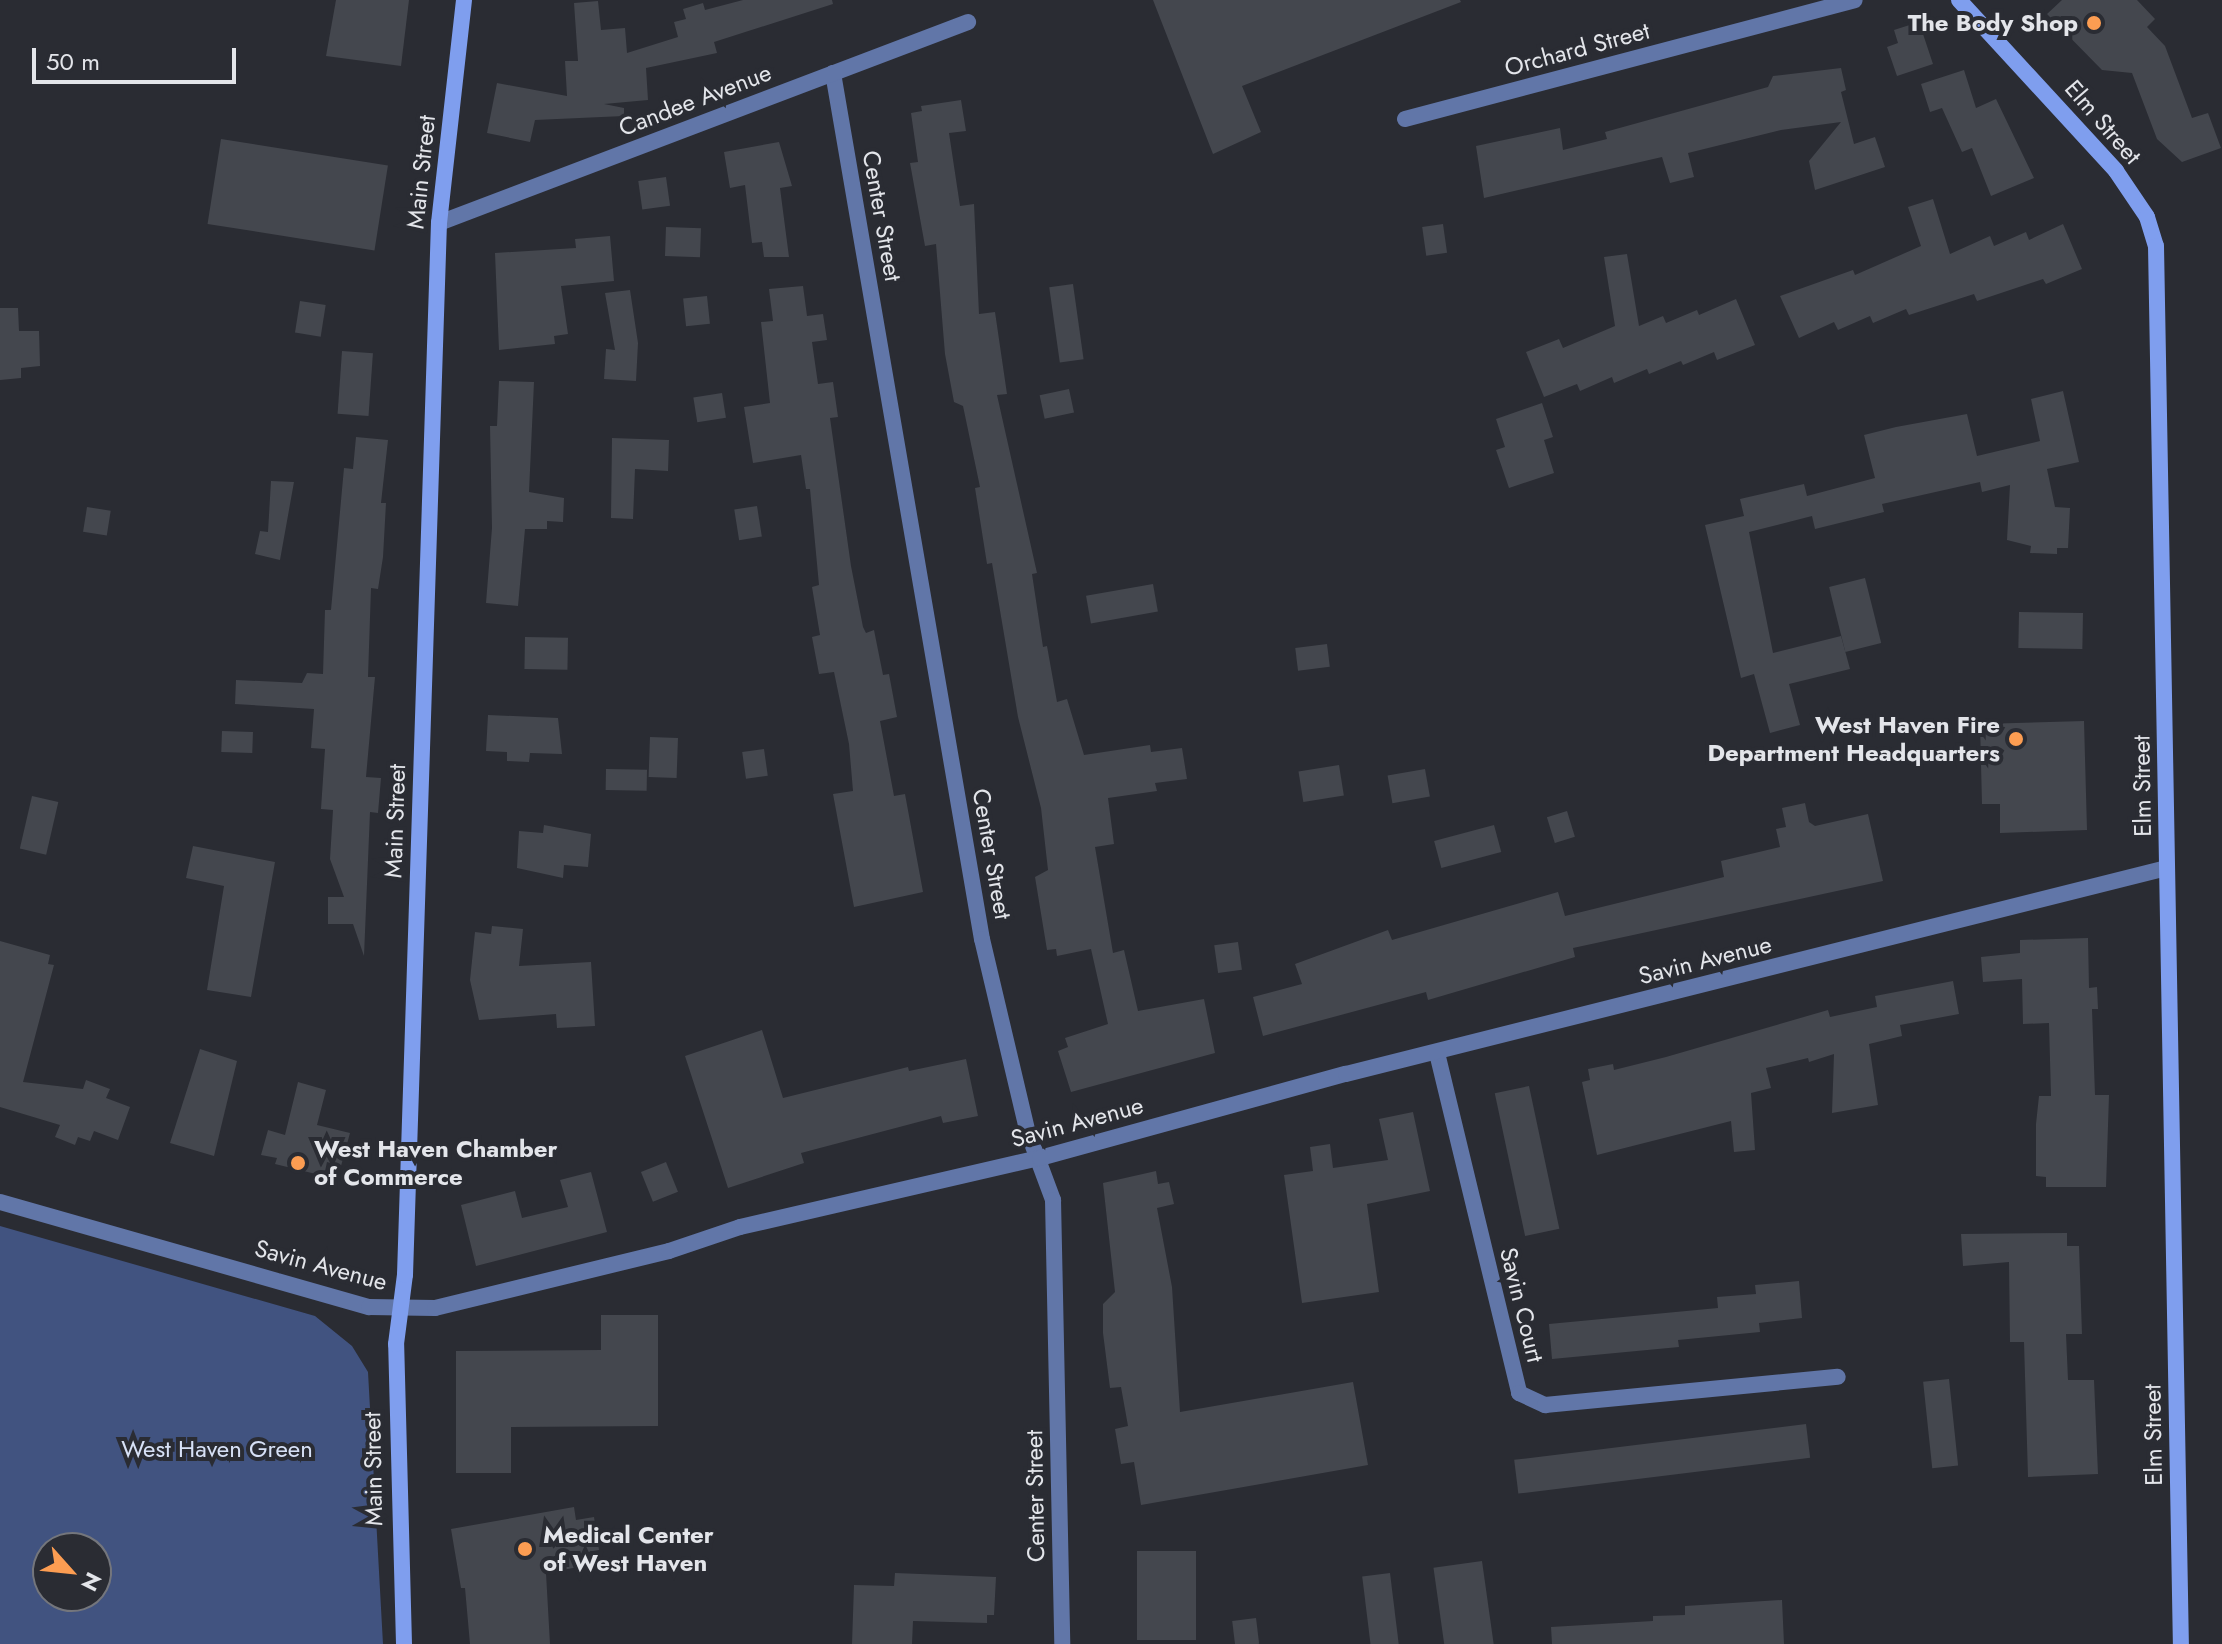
<!DOCTYPE html>
<html>
<head>
<meta charset="utf-8">
<style>
	body { margin:0 }
	#map { position:relative; width:2222px; height:1644px; overflow:hidden; background:#2a2c33; font-family:Jost,sans-serif }
	div>[style] { position:absolute }
	.green>* { inset:0; background:#415380 }
	.building>* { inset:0; background:#44474e; transform-origin:0 0 }
	.street>* { height:16px; margin:-8px; padding:0 8px; transform-origin:8px; border-radius:8px; background:#6176a8 }
	.secondary>* { height:16px; margin:-8px; padding:0 8px; transform-origin:8px; border-radius:8px; background:#7f9eee }
	.dots>* { width:22px; height:22px; translate:-50% -50%; box-sizing:border-box; border:4px solid #2a2c33; border-radius:50% }
	span { translate:-50% -50%; white-space:nowrap; text-align:center; line-height:1.15; -webkit-text-stroke:8px #2a2c33; paint-order:stroke }
	.poi-label { font-size:24px; color:#e3e5ea; font-weight:700 }
	.right { translate:-100% -50%; text-align:right }
	.left { translate:0 -50%; text-align:left }
	.street-label { font-size:24px; color:#e3e5ea }
	.park-label { font-size:24px; color:#d7e1f6 }
	.north { position:absolute; left:32px; top:1532px; width:80px; height:80px; box-sizing:border-box; background:#2a2c33; border:2px solid #74767c; border-radius:50%; rotate:117deg; font-size:22px; font-weight:700; line-height:32px; text-align:center; color:#e3e5ea }
	.north::after { content:''; display:block; margin:auto; width:28px; height:36px; background:#fc9d52; clip-path:polygon(50% 0,100% 100%,50% 72%,0 100%) }
	.scale { position:absolute; left:32px; top:48px; width:204px; height:36px; box-sizing:border-box; border:4px solid #e3e5ea; border-top:0; padding-left:10px; font-size:24px; line-height:28px; white-space:nowrap; color:#e3e5ea; -webkit-text-stroke:6px #2a2c33; paint-order:stroke }
</style>
</head>
<body>
<div id="map">
	<div class="green">
		<div style="clip-path:polygon(evenodd,0 1226px,315px 1316px,352px 1346px,368px 1372px,383px 1644px,0 1644px,0 1226px,48px 1548px,96px 1548px,96px 1596px,48px 1596px,48px 1548px)"></div>
	</div>
	<div class="building">
		<div style="clip-path:polygon(336px 0,409px 0,401px 66px,326px 56px)"></div>
		<div style="clip-path:polygon(743px 0,832px 0,833px 4px,714px 42px,717px 53px,646px 68px,648px 100px,604px 104px,624px 108px,624px 116px,535px 120px,530px 142px,487px 133px,497px 83px,567px 96px,565px 61px,578px 61px,574px 3px,598px 1px,601px 30px,625px 28px,627px 53px,678px 37px,674px 22px,686px 19px,683px 9px,703px 3px,705px 10px)"></div>
		<div style="clip-path:polygon(1153px 0,1460px 0,1461px 2px,1242px 86px,1261px 132px,1213px 154px)"></div>
		<div style="clip-path:polygon(2062px 0,2137px 0,2155px 19px,2147px 27px,2165px 46px,2192px 118px,2208px 113px,2221px 148px,2182px 162px,2157px 139px,2132px 73px,2102px 70px,2047px 14px)"></div>
		<div style="clip-path:polygon(1919px 22px,1933px 64px,1897px 76px,1887px 47px,1898px 43px,1894px 30px)"></div>
		<div style="clip-path:polygon(1841px 68px,1846px 90px,1841px 92px,1854px 144px,1875px 137px,1885px 167px,1815px 190px,1809px 161px,1841px 122px,1781px 130px,1688px 153px,1694px 177px,1670px 183px,1662px 157px,1484px 198px,1476px 146px,1560px 128px,1563px 150px,1607px 139px,1605px 132px,1768px 87px,1773px 76px)"></div>
		<div style="clip-path:polygon(1964px 70px,1976px 108px,1996px 99px,2034px 178px,1991px 196px,1972px 148px,1962px 152px,1942px 108px,1930px 112px,1921px 84px)"></div>
		<div style="clip-path:polygon(961px 100px,966px 131px,949px 133px,960px 206px,974px 204px,979px 314px,995px 312px,1007px 394px,997px 395px,1037px 573px,1032px 574px,1043px 647px,1047px 646px,1057px 702px,1067px 699px,1084px 755px,1150px 745px,1151px 752px,1182px 748px,1187px 779px,1155px 783px,1157px 791px,1108px 798px,1114px 844px,1095px 847px,1113px 953px,1124px 950px,1138px 1011px,1204px 999px,1215px 1053px,1071px 1092px,1058px 1051px,1068px 1047px,1065px 1038px,1108px 1024px,1091px 949px,1057px 956px,1056px 949px,1047px 950px,1035px 877px,1048px 870px,1041px 808px,1018px 717px,992px 563px,987px 564px,975px 488px,980px 487px,963px 406px,954px 402px,945px 354px,936px 244px,925px 246px,910px 163px,918px 162px,911px 113px,922px 111px,921px 106px)"></div>
		<div style="left:221px;top:139px;width:169px;height:86px;rotate:9deg"></div>
		<div style="clip-path:polygon(779px 142px,792px 186px,780px 188px,789px 257px,764px 257px,762px 242px,752px 243px,745px 185px,730px 188px,724px 152px)"></div>
		<div style="left:666px;top:177px;width:29px;height:28px;rotate:82deg"></div>
		<div style="clip-path:polygon(1933px 199px,1950px 254px,1990px 236px,1994px 246px,2026px 232px,2029px 240px,2063px 224px,2082px 269px,2046px 284px,2043px 279px,1977px 301px,1974px 294px,1909px 315px,1906px 309px,1873px 323px,1870px 316px,1838px 330px,1834px 322px,1799px 338px,1780px 296px,1853px 270px,1855px 275px,1921px 246px,1908px 207px)"></div>
		<div style="left:1443px;top:224px;width:29px;height:21px;rotate:82deg"></div>
		<div style="left:666px;top:227px;width:35px;height:29px;rotate:2deg"></div>
		<div style="clip-path:polygon(610px 236px,614px 281px,561px 286px,568px 334px,554px 336px,555px 344px,499px 350px,495px 253px,576px 248px,575px 239px)"></div>
		<div style="clip-path:polygon(1627px 254px,1639px 326px,1663px 316px,1666px 323px,1697px 310px,1699px 315px,1736px 299px,1755px 345px,1717px 360px,1714px 352px,1683px 365px,1681px 361px,1649px 374px,1647px 369px,1614px 383px,1612px 377px,1580px 391px,1577px 384px,1544px 397px,1526px 352px,1559px 339px,1563px 348px,1615px 326px,1604px 257px)"></div>
		<div style="left:1073px;top:284px;width:76px;height:24px;rotate:82deg"></div>
		<div style="clip-path:polygon(803px 286px,807px 316px,823px 314px,827px 340px,812px 342px,818px 384px,833px 382px,838px 417px,830px 418px,851px 566px,863px 627px,866px 633px,874px 630px,883px 675px,889px 674px,897px 717px,880px 721px,894px 796px,905px 794px,923px 892px,854px 907px,833px 794px,853px 791px,849px 744px,834px 672px,819px 674px,812px 637px,820px 635px,812px 587px,819px 585px,810px 489px,806px 489px,801px 455px,753px 463px,744px 407px,770px 403px,761px 322px,773px 321px,769px 289px)"></div>
		<div style="clip-path:polygon(630px 290px,638px 343px,636px 381px,604px 379px,606px 349px,615px 350px,605px 293px)"></div>
		<div style="left:707px;top:296px;width:28px;height:24px;rotate:84deg"></div>
		<div style="left:300px;top:301px;width:26px;height:32px;rotate:9deg"></div>
		<div style="clip-path:polygon(0 308px,18px 308px,19px 331px,39px 331px,40px 366px,21px 368px,21px 378px,0 380px)"></div>
		<div style="left:342px;top:351px;width:31px;height:63px;rotate:4deg"></div>
		<div style="clip-path:polygon(499px 381px,534px 382px,529px 492px,564px 498px,563px 522px,547px 521px,547px 529px,525px 529px,518px 606px,486px 603px,492px 528px,490px 426px,497px 426px)"></div>
		<div style="left:1069px;top:389px;width:24px;height:30px;rotate:78deg"></div>
		<div style="clip-path:polygon(2063px 391px,2079px 462px,2047px 469px,2055px 507px,2070px 508px,2068px 548px,2057px 548px,2057px 554px,2030px 553px,2031px 546px,2007px 540px,2010px 485px,1982px 492px,1980px 482px,1882px 504px,1884px 512px,1815px 529px,1812px 516px,1749px 532px,1773px 653px,1841px 636px,1850px 669px,1789px 684px,1800px 725px,1770px 733px,1754px 674px,1741px 678px,1705px 525px,1744px 516px,1740px 499px,1804px 484px,1807px 496px,1875px 478px,1864px 435px,1896px 427px,1967px 414px,1977px 456px,2040px 441px,2031px 399px)"></div>
		<div style="left:722px;top:393px;width:25px;height:29px;rotate:81deg"></div>
		<div style="clip-path:polygon(1542px 403px,1553px 437px,1544px 440px,1554px 473px,1509px 488px,1496px 450px,1505px 447px,1496px 419px)"></div>
		<div style="clip-path:polygon(356px 437px,388px 440px,381px 503px,386px 503px,383px 557px,378px 589px,371px 588px,368px 677px,375px 677px,366px 777px,381px 778px,378px 813px,370px 812px,364px 956px,353px 924px,328px 924px,328px 897px,344px 897px,330px 859px,333px 810px,321px 809px,325px 749px,311px 748px,314px 709px,235px 704px,236px 680px,302px 683px,307px 673px,323px 674px,325px 610px,331px 610px,344px 468px,353px 469px)"></div>
		<div style="clip-path:polygon(612px 438px,669px 440px,668px 471px,635px 469px,633px 519px,611px 518px)"></div>
		<div style="clip-path:polygon(271px 481px,294px 482px,280px 560px,255px 554px,260px 531px,268px 532px)"></div>
		<div style="left:757px;top:506px;width:31px;height:23px;rotate:81deg"></div>
		<div style="left:87px;top:507px;width:24px;height:25px;rotate:9deg"></div>
		<div style="left:1865px;top:578px;width:67px;height:37px;rotate:76deg"></div>
		<div style="left:1153px;top:584px;width:28px;height:68px;rotate:80deg"></div>
		<div style="left:2019px;top:612px;width:64px;height:36px;rotate:1deg"></div>
		<div style="left:525px;top:637px;width:43px;height:32px;rotate:1deg"></div>
		<div style="left:1327px;top:644px;width:23px;height:32px;rotate:83deg"></div>
		<div style="clip-path:polygon(488px 715px,558px 718px,562px 754px,530px 753px,529px 762px,507px 761px,507px 752px,486px 751px)"></div>
		<div style="clip-path:polygon(2084px 721px,2087px 830px,2000px 833px,2000px 804px,1982px 804px,1980px 724px)"></div>
		<div style="left:222px;top:731px;width:31px;height:21px;rotate:2deg"></div>
		<div style="left:650px;top:737px;width:28px;height:40px;rotate:2deg"></div>
		<div style="left:764px;top:749px;width:27px;height:22px;rotate:82deg"></div>
		<div style="left:1339px;top:765px;width:31px;height:41px;rotate:81deg"></div>
		<div style="left:606px;top:769px;width:41px;height:21px;rotate:1deg"></div>
		<div style="left:1425px;top:769px;width:28px;height:38px;rotate:80deg"></div>
		<div style="left:32px;top:796px;width:27px;height:54px;rotate:13deg"></div>
		<div style="clip-path:polygon(1805px 803px,1809px 822px,1815px 826px,1868px 814px,1883px 881px,1573px 948px,1575px 957px,1428px 1000px,1426px 992px,1263px 1036px,1253px 997px,1302px 984px,1295px 964px,1388px 930px,1392px 940px,1558px 892px,1565px 916px,1724px 877px,1721px 861px,1780px 847px,1776px 829px,1786px 827px,1782px 808px)"></div>
		<div style="left:1567px;top:811px;width:27px;height:21px;rotate:73deg"></div>
		<div style="clip-path:polygon(544px 825px,591px 834px,588px 867px,564px 865px,563px 878px,517px 868px,519px 831px,543px 833px)"></div>
		<div style="left:1494px;top:825px;width:28px;height:62px;rotate:75deg"></div>
		<div style="clip-path:polygon(193px 846px,275px 862px,251px 997px,207px 990px,224px 886px,186px 878px)"></div>
		<div style="clip-path:polygon(492px 926px,523px 929px,519px 966px,591px 962px,595px 1026px,557px 1028px,556px 1014px,479px 1020px,470px 980px,475px 932px,491px 934px)"></div>
		<div style="clip-path:polygon(2088px 938px,2089px 988px,2097px 987px,2098px 1009px,2092px 1009px,2095px 1095px,2109px 1095px,2106px 1187px,2046px 1187px,2046px 1177px,2036px 1176px,2036px 1124px,2039px 1096px,2051px 1096px,2049px 1023px,2023px 1024px,2022px 979px,1983px 982px,1981px 957px,2020px 953px,2020px 940px)"></div>
		<div style="clip-path:polygon(0 941px,50px 955px,48px 964px,54px 965px,23px 1082px,83px 1089px,86px 1080px,110px 1089px,106px 1098px,130px 1107px,118px 1140px,94px 1131px,90px 1141px,78px 1137px,75px 1145px,55px 1137px,60px 1125px,0 1107px)"></div>
		<div style="left:1238px;top:942px;width:28px;height:24px;rotate:82deg"></div>
		<div style="clip-path:polygon(1953px 981px,1959px 1014px,1900px 1025px,1902px 1036px,1869px 1044px,1878px 1105px,1832px 1113px,1834px 1054px,1809px 1062px,1808px 1058px,1766px 1068px,1771px 1088px,1751px 1093px,1755px 1150px,1734px 1152px,1731px 1121px,1597px 1155px,1582px 1082px,1590px 1080px,1588px 1069px,1613px 1064px,1614px 1070px,1666px 1057px,1828px 1010px,1830px 1017px,1877px 1007px,1875px 996px)"></div>
		<div style="clip-path:polygon(762px 1030px,783px 1098px,908px 1067px,909px 1071px,966px 1059px,978px 1116px,943px 1123px,941px 1116px,801px 1153px,804px 1163px,728px 1188px,685px 1056px)"></div>
		<div style="clip-path:polygon(200px 1049px,237px 1061px,214px 1156px,170px 1143px)"></div>
		<div style="clip-path:polygon(298px 1082px,326px 1090px,317px 1125px,350px 1133px,341px 1166px,327px 1162px,324px 1176px,275px 1164px,277px 1158px,261px 1155px,268px 1130px,285px 1135px)"></div>
		<div style="left:1529px;top:1086px;width:146px;height:35px;rotate:78deg"></div>
		<div style="clip-path:polygon(1413px 1112px,1430px 1191px,1367px 1204px,1379px 1292px,1302px 1303px,1284px 1175px,1313px 1171px,1310px 1147px,1330px 1144px,1333px 1168px,1388px 1160px,1379px 1119px)"></div>
		<div style="left:666px;top:1162px;width:32px;height:27px;rotate:68deg"></div>
		<div style="clip-path:polygon(1156px 1171px,1158px 1184px,1169px 1182px,1174px 1204px,1157px 1208px,1172px 1287px,1180px 1412px,1353px 1382px,1368px 1465px,1141px 1505px,1134px 1462px,1121px 1464px,1115px 1429px,1128px 1426px,1121px 1387px,1110px 1388px,1103px 1333px,1103px 1304px,1115px 1292px,1103px 1183px)"></div>
		<div style="clip-path:polygon(591px 1172px,607px 1232px,476px 1266px,461px 1205px,515px 1191px,522px 1218px,568px 1207px,560px 1180px)"></div>
		<div style="clip-path:polygon(2067px 1233px,2067px 1246px,2079px 1246px,2082px 1334px,2066px 1334px,2068px 1380px,2094px 1380px,2098px 1474px,2028px 1477px,2024px 1342px,2010px 1342px,2009px 1262px,1963px 1266px,1961px 1234px)"></div>
		<div style="clip-path:polygon(1799px 1281px,1802px 1318px,1759px 1323px,1760px 1332px,1678px 1340px,1679px 1347px,1552px 1359px,1549px 1324px,1718px 1308px,1717px 1297px,1756px 1294px,1755px 1285px)"></div>
		<div style="clip-path:polygon(601px 1315px,658px 1315px,658px 1426px,511px 1427px,511px 1473px,456px 1473px,456px 1351px,601px 1350px)"></div>
		<div style="left:1949px;top:1379px;width:87px;height:26px;rotate:84deg"></div>
		<div style="left:1806px;top:1424px;width:34px;height:294px;rotate:83deg"></div>
		<div style="clip-path:polygon(574px 1507px,576px 1520px,594px 1517px,599px 1550px,582px 1553px,584px 1566px,546px 1573px,550px 1644px,470px 1644px,465px 1588px,461px 1588px,451px 1529px)"></div>
		<div style="left:1137px;top:1551px;width:59px;height:89px"></div>
		<div style="left:1482px;top:1561px;width:84px;height:49px;rotate:82deg"></div>
		<div style="clip-path:polygon(895px 1573px,996px 1577px,994px 1615px,987px 1615px,987px 1623px,913px 1621px,912px 1644px,852px 1644px,854px 1585px,894px 1586px)"></div>
		<div style="left:1390px;top:1573px;width:72px;height:28px;rotate:83deg"></div>
		<div style="clip-path:polygon(1782px 1600px,1784px 1644px,1552px 1644px,1551px 1627px,1653px 1621px,1653px 1616px,1685px 1615px,1685px 1606px)"></div>
		<div style="left:1256px;top:1618px;width:26px;height:24px;rotate:83deg"></div>
	</div>
	<div class="street">
		<div style="left:833px;top:73px;width:879px;rotate:80.24deg"></div>
		<div style="left:982px;top:939px;width:196px;rotate:76.7deg"></div>
		<div style="left:1027px;top:1130px;width:75px;rotate:69.6deg"></div>
		<div style="left:1053px;top:1200px;width:444px;rotate:88.8deg"></div>
		<div style="left:1405px;top:119px;width:465px;rotate:-14.8deg"></div>
		<div style="left:439px;top:223px;width:566px;rotate:-20.8deg"></div>
		<div style="left:1437px;top:1053px;width:350px;rotate:76.4deg"></div>
		<div style="left:1519px;top:1393px;width:29px;rotate:25deg"></div>
		<div style="left:1545px;top:1405px;width:294px;rotate:-5.5deg"></div>
		<div style="left:0;top:1202px;width:384px;rotate:15.9deg"></div>
		<div style="left:369px;top:1307px;width:66px;rotate:0.9deg"></div>
		<div style="left:435px;top:1308px;width:241px;rotate:-13.7deg"></div>
		<div style="left:669px;top:1251px;width:75px;rotate:-18.7deg"></div>
		<div style="left:740px;top:1227px;width:308px;rotate:-13deg"></div>
		<div style="left:1040px;top:1158px;width:317px;rotate:-15.4deg"></div>
		<div style="left:1346px;top:1074px;width:846px;rotate:-14.09deg"></div>
	</div>
	<div class="secondary">
		<div style="left:1959px;top:0;width:232px;rotate:47.4deg"></div>
		<div style="left:2116px;top:171px;width:55px;rotate:56deg"></div>
		<div style="left:2147px;top:217px;width:30px;rotate:73deg"></div>
		<div style="left:2156px;top:246px;width:1398px;rotate:88.98deg"></div>
		<div style="left:404px;top:1644px;width:300px;rotate:-91.5deg"></div>
		<div style="left:396px;top:1344px;width:70px;rotate:-82.6deg"></div>
		<div style="left:405px;top:1275px;width:1053px;rotate:-88.15deg"></div>
		<div style="left:439px;top:223px;width:224px;rotate:-83.6deg"></div>
	</div>
	<div class="dots">
		<div style="left:2094px;top:23px;background:#fc9d52"></div>
		<div style="left:2016px;top:739px;background:#fc9d52"></div>
		<div style="left:298px;top:1163px;background:#fc9d52"></div>
		<div style="left:525px;top:1549px;background:#fc9d52"></div>
	</div>
	<div class="poi-label">
		<span class="right" style="left:2078px;top:23px">The Body Shop</span>
		<span class="right" style="left:2000px;top:739px">West Haven Fire<br>Department Headquarters</span>
		<span class="left" style="left:314px;top:1163px">West Haven Chamber<br>of Commerce</span>
		<span class="left" style="left:543px;top:1549px">Medical Center<br>of West Haven</span>
	</div>
	<div class="street-label">
		<span style="left:1577px;top:49px;rotate:-15deg">Orchard Street</span>
		<span style="left:695px;top:100px;rotate:-21deg">Candee Avenue</span>
		<span style="left:2103px;top:122px;rotate:49deg">Elm Street</span>
		<span style="left:421px;top:172px;rotate:-84deg">Main Street</span>
		<span style="left:882px;top:216px;rotate:80deg">Center Street</span>
		<span style="left:2142px;top:786px;rotate:-91deg">Elm Street</span>
		<span style="left:395px;top:821px;rotate:-88deg">Main Street</span>
		<span style="left:992px;top:854px;rotate:80deg">Center Street</span>
		<span style="left:1705px;top:960px;rotate:-14deg">Savin Avenue</span>
		<span style="left:1077px;top:1122px;rotate:-15deg">Savin Avenue</span>
		<span style="left:321px;top:1265px;rotate:15deg">Savin Avenue</span>
		<span style="left:1522px;top:1305px;rotate:76deg">Savin Court</span>
		<span style="left:2153px;top:1435px;rotate:-91deg">Elm Street</span>
		<span style="left:373px;top:1469px;rotate:-91deg">Main Street</span>
		<span style="left:1035px;top:1496px;rotate:-91deg">Center Street</span>
	</div>
	<div class="park-label">
		<span style="left:217px;top:1449px">West Haven Green</span>
	</div>
	<div class="north">N</div>
	<div class="scale">50 m</div>
</div>
</body>
</html>
